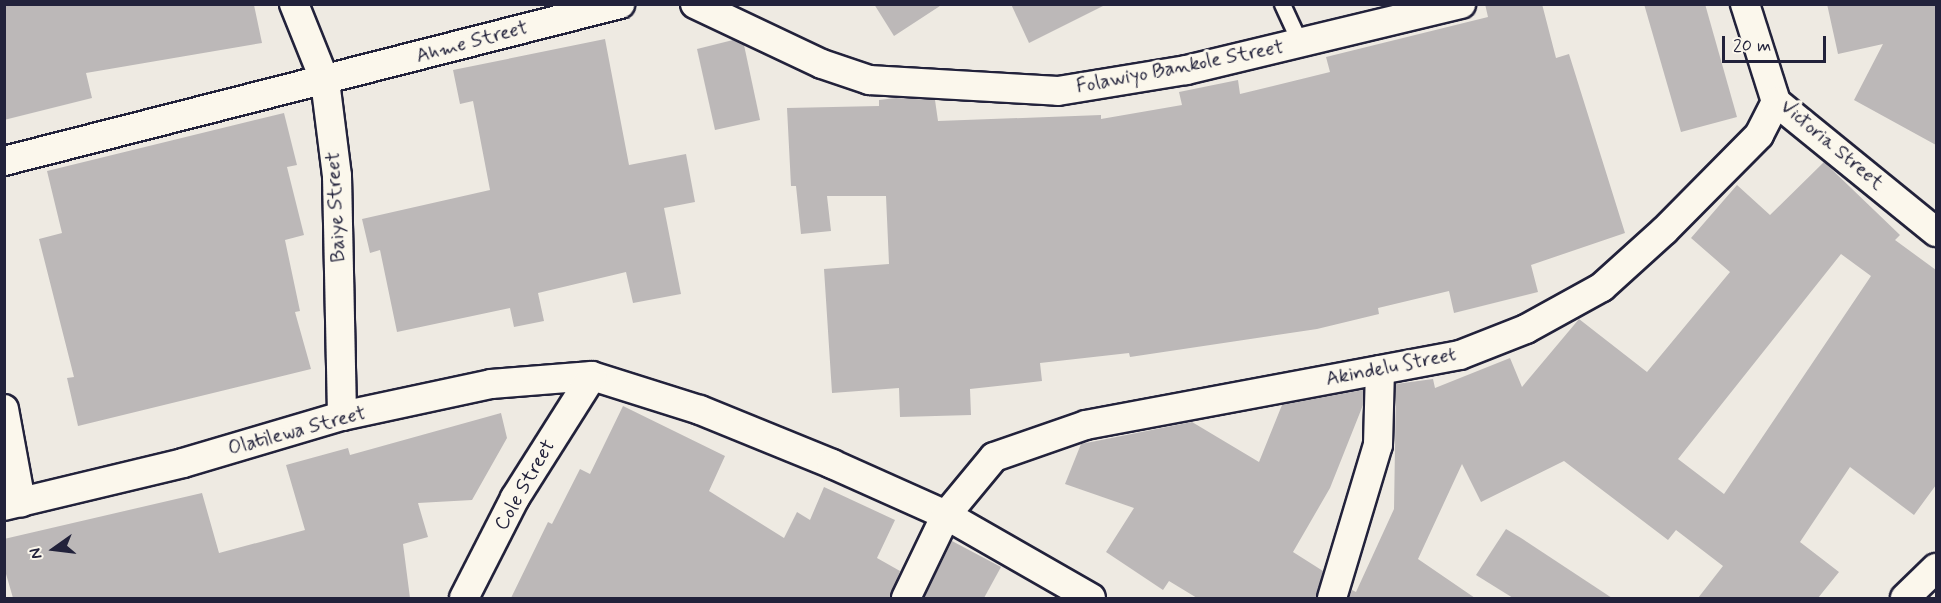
<!DOCTYPE html>
<html>
<head>
<meta charset="utf-8">
<style>
	body { margin:0 }
	#map { position:relative; width:1941px; height:603px; overflow:hidden; background:#eeeae2; font-family:Mynerve,sans-serif }
	div>[style] { position:absolute }
	.building>* { inset:0; background:#bcb8b8 }
	.roads { filter:drop-shadow(2px 0 #22223b) drop-shadow(-2px 0 #22223b) drop-shadow(0 2px #22223b) drop-shadow(0 -2px #22223b) }
	.service>* { height:15px; margin:-7.5px; padding:0 7.5px; transform-origin:7.5px; border-radius:7.5px; background:#fbf7ec }
	.minor>* { height:28px; margin:-14px; padding:0 14px; transform-origin:14px; border-radius:14px; background:#fbf7ec }
	span { translate:-50% -50%; white-space:nowrap; text-align:center; line-height:1.15; -webkit-text-stroke:6px #fbf7ec; paint-order:stroke }
	.street-label { font-size:20px; color:#22223b }
	.frame { position:absolute; inset:0; border:6px solid #22223b; pointer-events:none }
	.north { position:absolute; left:24px; top:519px; width:60px; height:60px; -webkit-text-stroke:4px #fbf7ec; paint-order:stroke; rotate:256deg; font-size:16px; font-weight:700; line-height:24px; text-align:center; color:#22223b }
	.north::after { content:''; display:block; margin:auto; width:21px; height:27px; background:#22223b; clip-path:polygon(50% 0,100% 100%,50% 72%,0 100%) }
	.scale { position:absolute; left:1722px; top:36px; width:104px; height:27px; box-sizing:border-box; border:3px solid #22223b; border-top:0; padding-left:8px; font-size:18px; line-height:21px; white-space:nowrap; color:#22223b; -webkit-text-stroke:4px #fbf7ec; paint-order:stroke }
</style>
</head>
<body>
<div id="map">
	<div class="building">
		<div style="clip-path:polygon(4px 4px,254px 5px,262px 43px,86px 73px,92px 98px,4px 120px)"></div>
		<div style="clip-path:polygon(874px 4px,943px 4px,894px 36px)"></div>
		<div style="clip-path:polygon(1011px 4px,1107px 4px,1029px 43px)"></div>
		<div style="clip-path:polygon(1485px 4px,1542px 4px,1556px 58px,1569px 54px,1625px 233px,1531px 265px,1538px 292px,1454px 313px,1449px 291px,1378px 308px,1379px 314px,1317px 329px,1130px 357px,1129px 353px,1040px 363px,1042px 381px,970px 389px,971px 415px,900px 417px,899px 388px,832px 393px,824px 269px,889px 264px,886px 196px,827px 196px,831px 231px,801px 234px,796px 186px,791px 186px,787px 108px,879px 106px,879px 100px,896px 98px,935px 100px,938px 121px,1101px 115px,1101px 119px,1182px 105px,1179px 92px,1238px 80px,1240px 94px,1330px 72px,1326px 57px,1488px 17px)"></div>
		<div style="clip-path:polygon(1644px 4px,1705px 4px,1737px 117px,1681px 132px)"></div>
		<div style="clip-path:polygon(1827px 4px,1936px 4px,1936px 145px,1854px 100px,1883px 44px,1838px 54px)"></div>
		<div style="clip-path:polygon(605px 39px,629px 165px,686px 154px,695px 202px,664px 208px,681px 294px,633px 303px,626px 272px,538px 293px,544px 321px,514px 327px,510px 308px,397px 332px,380px 250px,370px 253px,362px 219px,490px 190px,473px 101px,460px 104px,453px 70px)"></div>
		<div style="clip-path:polygon(733px 40px,744px 45px,760px 120px,715px 130px,697px 49px)"></div>
		<div style="clip-path:polygon(284px 113px,297px 165px,287px 167px,304px 235px,285px 240px,300px 311px,295px 312px,311px 369px,78px 426px,67px 378px,74px 377px,39px 239px,62px 233px,47px 171px)"></div>
		<div style="clip-path:polygon(evenodd,1824px 162px,1900px 235px,1895px 240px,1936px 270px,1936px 485px,1914px 515px,1850px 467px,1800px 542px,1839px 572px,1818px 598px,1698px 598px,1723px 566px,1676px 530px,1668px 540px,1564px 461px,1481px 502px,1462px 464px,1418px 559px,1475px 598px,1349px 598px,1352px 590px,1356px 592px,1394px 509px,1396px 384px,1433px 379px,1435px 388px,1510px 358px,1522px 387px,1579px 319px,1647px 372px,1730px 272px,1691px 238px,1737px 185px,1770px 215px,1824px 162px,1841px 254px,1871px 276px,1724px 494px,1678px 459px,1841px 254px)"></div>
		<div style="clip-path:polygon(1363px 390px,1363px 405px,1330px 488px,1293px 552px,1323px 571px,1316px 598px,1197px 598px,1169px 581px,1163px 590px,1106px 552px,1134px 508px,1065px 484px,1081px 444px,1192px 422px,1259px 462px,1282px 405px)"></div>
		<div style="clip-path:polygon(623px 406px,725px 456px,709px 491px,784px 538px,797px 512px,810px 520px,824px 487px,895px 520px,877px 558px,900px 571px,890px 598px,511px 598px,548px 522px,552px 524px,580px 469px,590px 474px)"></div>
		<div style="clip-path:polygon(501px 413px,507px 438px,472px 500px,418px 503px,428px 537px,403px 544px,410px 598px,13px 598px,4px 567px,4px 539px,202px 493px,219px 553px,305px 530px,286px 465px,348px 448px,350px 455px)"></div>
		<div style="clip-path:polygon(1506px 529px,1521px 538px,1612px 598px,1513px 598px,1476px 575px)"></div>
		<div style="clip-path:polygon(952px 541px,1001px 567px,984px 598px,924px 598px)"></div>
	</div>
	<div class="roads">
		<div class="service">
			<div style="left:1282px;top:4px;width:43px;rotate:65.2deg"></div>
		</div>
		<div class="minor">
			<div style="left:294px;top:4px;width:83px;rotate:68.1deg"></div>
			<div style="left:325px;top:81px;width:96px;rotate:82.8deg"></div>
			<div style="left:337px;top:176px;width:240px;rotate:88.8deg"></div>
			<div style="left:695px;top:4px;width:140px;rotate:25.3deg"></div>
			<div style="left:822px;top:64px;width:50px;rotate:18.8deg"></div>
			<div style="left:869px;top:80px;width:189px;rotate:3.3deg"></div>
			<div style="left:1058px;top:91px;width:130px;rotate:-9.3deg"></div>
			<div style="left:1186px;top:70px;width:283px;rotate:-13.5deg"></div>
			<div style="left:1745px;top:4px;width:103px;rotate:72.4deg"></div>
			<div style="left:1776px;top:102px;width:206px;rotate:39.1deg"></div>
			<div style="left:4px;top:161px;width:636px;rotate:-14.3deg"></div>
			<div style="left:4px;top:409px;width:95px;rotate:79.6deg"></div>
			<div style="left:4px;top:506px;width:184px;rotate:-13.5deg"></div>
			<div style="left:183px;top:463px;width:166px;rotate:-16.5deg"></div>
			<div style="left:342px;top:416px;width:152px;rotate:-12.1deg"></div>
			<div style="left:491px;top:384px;width:101px;rotate:-4.5deg"></div>
			<div style="left:592px;top:376px;width:113px;rotate:17.5deg"></div>
			<div style="left:700px;top:410px;width:143px;rotate:22.2deg"></div>
			<div style="left:832px;top:464px;width:125px;rotate:24.1deg"></div>
			<div style="left:946px;top:515px;width:167px;rotate:29.8deg"></div>
			<div style="left:464px;top:598px;width:112px;rotate:-63deg"></div>
			<div style="left:515px;top:498px;width:144px;rotate:-57.7deg"></div>
			<div style="left:906px;top:598px;width:92px;rotate:-64.3deg"></div>
			<div style="left:946px;top:515px;width:75px;rotate:-50.4deg"></div>
			<div style="left:994px;top:457px;width:97px;rotate:-19.2deg"></div>
			<div style="left:1086px;top:425px;width:380px;rotate:-10.6deg"></div>
			<div style="left:1460px;top:355px;width:71px;rotate:-21.5deg"></div>
			<div style="left:1526px;top:329px;width:87px;rotate:-28.9deg"></div>
			<div style="left:1602px;top:287px;width:84px;rotate:-42.1deg"></div>
			<div style="left:1664px;top:231px;width:135px;rotate:-45.3deg"></div>
			<div style="left:1759px;top:135px;width:37px;rotate:-63deg"></div>
			<div style="left:1332px;top:598px;width:160px;rotate:-73.3deg"></div>
			<div style="left:1378px;top:445px;width:75px;rotate:-88.5deg"></div>
			<div style="left:1905px;top:598px;width:43px;rotate:-44.1deg"></div>
		</div>
	</div>
	<div class="street-label">
		<span style="left:472px;top:42px;rotate:-15deg">Ahme Street</span>
		<span style="left:1180px;top:67px;rotate:-11deg">Folawiyo Bankole Street</span>
		<span style="left:1832px;top:145px;rotate:40deg">Victoria Street</span>
		<span style="left:336px;top:207px;rotate:-93deg">Baiye Street</span>
		<span style="left:1391px;top:367px;rotate:-11deg">Akindelu Street</span>
		<span style="left:297px;top:431px;rotate:-15deg">Olatilewa Street</span>
		<span style="left:525px;top:485px;rotate:-60deg">Cole Street</span>
	</div>
	<div class="frame"></div>
	<div class="north">N</div>
	<div class="scale">20 m</div>
</div>
</body>
</html>
